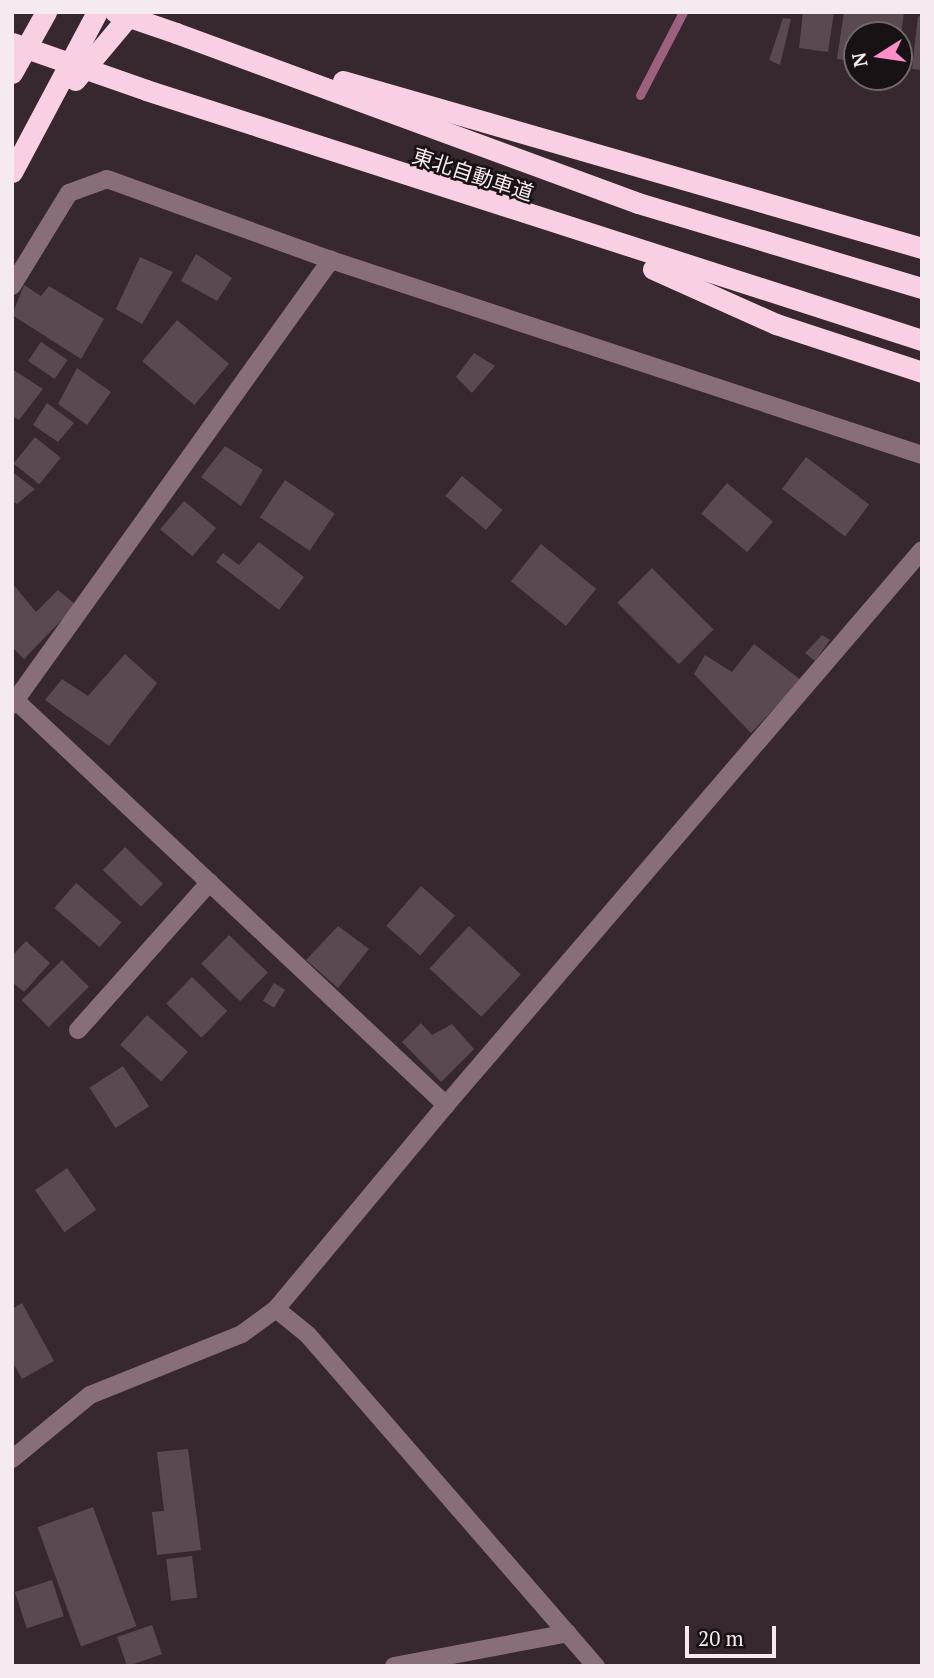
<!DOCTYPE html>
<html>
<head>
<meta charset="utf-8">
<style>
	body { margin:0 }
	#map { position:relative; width:934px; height:1678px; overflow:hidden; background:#37272e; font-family:"PT Serif","Noto Sans JP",serif }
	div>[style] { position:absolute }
	.stream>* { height:9px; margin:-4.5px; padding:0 4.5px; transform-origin:4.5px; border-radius:4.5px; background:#9d607f }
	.building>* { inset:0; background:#5b4951; transform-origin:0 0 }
	.minor>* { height:18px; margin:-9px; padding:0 9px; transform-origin:9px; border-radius:9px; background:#886d7a }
	.highway>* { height:21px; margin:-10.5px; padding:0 10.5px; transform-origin:10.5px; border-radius:10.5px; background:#f9cfe3 }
	.highway-bridge>* { height:21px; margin:-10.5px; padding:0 10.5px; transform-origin:10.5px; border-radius:10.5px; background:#f9cfe3 }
	span { translate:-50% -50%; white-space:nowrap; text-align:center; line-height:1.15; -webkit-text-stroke:5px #191215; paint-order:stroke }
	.street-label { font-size:21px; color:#f5eaef }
	.frame { position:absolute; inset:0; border:14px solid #f5eaef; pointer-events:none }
	.north { position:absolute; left:843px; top:21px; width:70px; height:70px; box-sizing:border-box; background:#191215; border:2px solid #71686c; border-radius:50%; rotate:258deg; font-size:19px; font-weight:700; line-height:28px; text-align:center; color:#f5eaef }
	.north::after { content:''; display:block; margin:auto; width:24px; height:32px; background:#fa8fc7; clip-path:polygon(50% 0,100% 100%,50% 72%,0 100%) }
	.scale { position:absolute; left:685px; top:1626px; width:91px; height:32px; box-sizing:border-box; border:4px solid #f5eaef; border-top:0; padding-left:9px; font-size:21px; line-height:24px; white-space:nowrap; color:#f5eaef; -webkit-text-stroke:5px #191215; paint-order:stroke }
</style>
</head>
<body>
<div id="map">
	<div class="stream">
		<div style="left:640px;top:95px;width:93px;rotate:-62.6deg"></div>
	</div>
	<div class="building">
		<div style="clip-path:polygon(803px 12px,834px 12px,828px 52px,799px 48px)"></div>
		<div style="clip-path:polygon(844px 12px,904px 12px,901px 35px,857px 35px,857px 62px,837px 59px)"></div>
		<div style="clip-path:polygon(918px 16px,922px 17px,922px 70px,912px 69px)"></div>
		<div style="clip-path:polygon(783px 18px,791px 19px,780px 65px,769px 60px)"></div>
		<div style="clip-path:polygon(196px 254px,232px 278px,217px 301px,181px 281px)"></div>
		<div style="clip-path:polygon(140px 257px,173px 272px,142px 324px,116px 309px)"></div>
		<div style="clip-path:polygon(24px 285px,41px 296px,49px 286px,104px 319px,81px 359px,12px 315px)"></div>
		<div style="left:177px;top:320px;width:68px;height:54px;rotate:40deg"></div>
		<div style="left:41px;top:342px;width:32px;height:23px;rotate:34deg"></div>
		<div style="clip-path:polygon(474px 353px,495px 366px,472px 393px,456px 377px)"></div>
		<div style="clip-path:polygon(77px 368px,111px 392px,87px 425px,58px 404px)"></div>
		<div style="clip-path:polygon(12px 369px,43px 389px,19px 420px,12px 416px)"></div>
		<div style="clip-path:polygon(47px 403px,74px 423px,58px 442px,33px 425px)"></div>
		<div style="left:35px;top:437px;width:33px;height:34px;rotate:39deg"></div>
		<div style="clip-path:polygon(225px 446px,263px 470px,241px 506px,201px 477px)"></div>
		<div style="left:806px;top:457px;width:79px;height:40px;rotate:37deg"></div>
		<div style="clip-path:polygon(12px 472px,35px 489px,17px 504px,12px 501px)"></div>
		<div style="left:462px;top:476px;width:53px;height:26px;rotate:40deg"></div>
		<div style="left:285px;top:480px;width:60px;height:45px;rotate:34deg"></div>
		<div style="left:727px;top:483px;width:60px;height:40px;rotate:40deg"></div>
		<div style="left:184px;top:501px;width:42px;height:37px;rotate:40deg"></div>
		<div style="clip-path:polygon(259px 542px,304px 577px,279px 610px,216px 562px,223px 553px,239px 565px)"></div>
		<div style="left:541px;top:544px;width:71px;height:48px;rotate:39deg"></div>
		<div style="left:652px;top:568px;width:87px;height:49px;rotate:45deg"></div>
		<div style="clip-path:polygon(12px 583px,36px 612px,58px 590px,76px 605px,24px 659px,12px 647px)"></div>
		<div style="clip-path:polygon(822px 635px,830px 640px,815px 661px,805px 653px)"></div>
		<div style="clip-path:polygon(754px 644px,801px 680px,751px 733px,694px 674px,705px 655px,732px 672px)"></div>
		<div style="clip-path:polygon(125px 654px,157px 683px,109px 746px,45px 700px,62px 679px,88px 696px)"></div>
		<div style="left:125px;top:847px;width:53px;height:32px;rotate:44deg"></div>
		<div style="left:76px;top:883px;width:60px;height:33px;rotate:41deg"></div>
		<div style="left:421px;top:886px;width:45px;height:53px;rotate:41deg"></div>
		<div style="clip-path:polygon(338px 926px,369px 949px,338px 988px,306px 960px)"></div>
		<div style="left:469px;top:926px;width:71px;height:58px;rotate:43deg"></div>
		<div style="left:229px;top:935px;width:54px;height:40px;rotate:44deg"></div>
		<div style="clip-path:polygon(26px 941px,50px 963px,24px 992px,12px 982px,12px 956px)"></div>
		<div style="left:62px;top:960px;width:38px;height:57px;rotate:45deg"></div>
		<div style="left:192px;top:977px;width:49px;height:37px;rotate:44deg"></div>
		<div style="left:274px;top:983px;width:13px;height:21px;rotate:32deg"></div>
		<div style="left:147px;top:1015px;width:55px;height:40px;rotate:42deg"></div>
		<div style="clip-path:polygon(421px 1023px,432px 1035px,452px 1024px,474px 1049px,441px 1082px,402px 1042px)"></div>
		<div style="left:123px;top:1066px;width:48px;height:40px;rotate:57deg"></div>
		<div style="left:67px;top:1168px;width:51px;height:39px;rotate:55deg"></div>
		<div style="clip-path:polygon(22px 1303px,54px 1361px,22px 1379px,12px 1361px,12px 1309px)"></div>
		<div style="clip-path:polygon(188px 1449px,201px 1550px,157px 1555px,152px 1512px,164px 1511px,157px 1452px)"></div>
		<div style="left:93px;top:1507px;width:127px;height:59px;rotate:70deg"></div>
		<div style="left:192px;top:1556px;width:42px;height:26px;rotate:83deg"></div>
		<div style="left:52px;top:1580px;width:38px;height:39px;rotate:72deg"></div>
		<div style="left:152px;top:1625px;width:31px;height:37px;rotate:71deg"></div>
	</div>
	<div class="minor">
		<div style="left:12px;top:286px;width:109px;rotate:-58.5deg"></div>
		<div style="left:69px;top:193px;width:40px;rotate:-20.2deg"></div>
		<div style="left:107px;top:179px;width:238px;rotate:19.9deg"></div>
		<div style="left:331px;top:260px;width:622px;rotate:18.26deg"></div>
		<div style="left:12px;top:697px;width:596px;rotate:43.23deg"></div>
		<div style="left:446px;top:1105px;width:266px;rotate:129.8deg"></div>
		<div style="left:276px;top:1309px;width:42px;rotate:143.7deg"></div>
		<div style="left:242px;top:1334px;width:164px;rotate:158.1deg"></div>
		<div style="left:90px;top:1395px;width:101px;rotate:140.6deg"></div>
		<div style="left:12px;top:705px;width:548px;rotate:-54.37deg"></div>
		<div style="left:78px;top:1030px;width:198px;rotate:-48.3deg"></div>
		<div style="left:446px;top:1105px;width:731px;rotate:-49.38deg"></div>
		<div style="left:276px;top:1309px;width:41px;rotate:39.1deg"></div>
		<div style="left:308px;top:1335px;width:439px;rotate:49deg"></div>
		<div style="left:394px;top:1666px;width:177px;rotate:-10.7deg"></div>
	</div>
	<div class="highway">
		<div style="left:176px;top:33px;width:492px;rotate:20.2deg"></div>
		<div style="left:638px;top:203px;width:296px;rotate:16.7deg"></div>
		<div style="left:12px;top:73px;width:70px;rotate:-60.9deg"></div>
		<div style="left:75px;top:80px;width:89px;rotate:-50deg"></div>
		<div style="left:343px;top:81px;width:603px;rotate:16.09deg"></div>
		<div style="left:146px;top:90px;width:815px;rotate:17.86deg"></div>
		<div style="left:12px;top:172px;width:181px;rotate:-62deg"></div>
		<div style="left:653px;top:269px;width:135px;rotate:24.1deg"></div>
		<div style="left:776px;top:324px;width:154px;rotate:18.2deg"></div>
	</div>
	<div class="highway-bridge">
		<div style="left:115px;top:12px;width:65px;rotate:19deg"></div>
		<div style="left:12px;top:43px;width:142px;rotate:19.3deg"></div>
	</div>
	<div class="street-label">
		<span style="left:473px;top:174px;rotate:18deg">東北自動車道</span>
	</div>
	<div class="frame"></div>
	<div class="north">N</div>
	<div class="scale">20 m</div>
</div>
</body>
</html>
